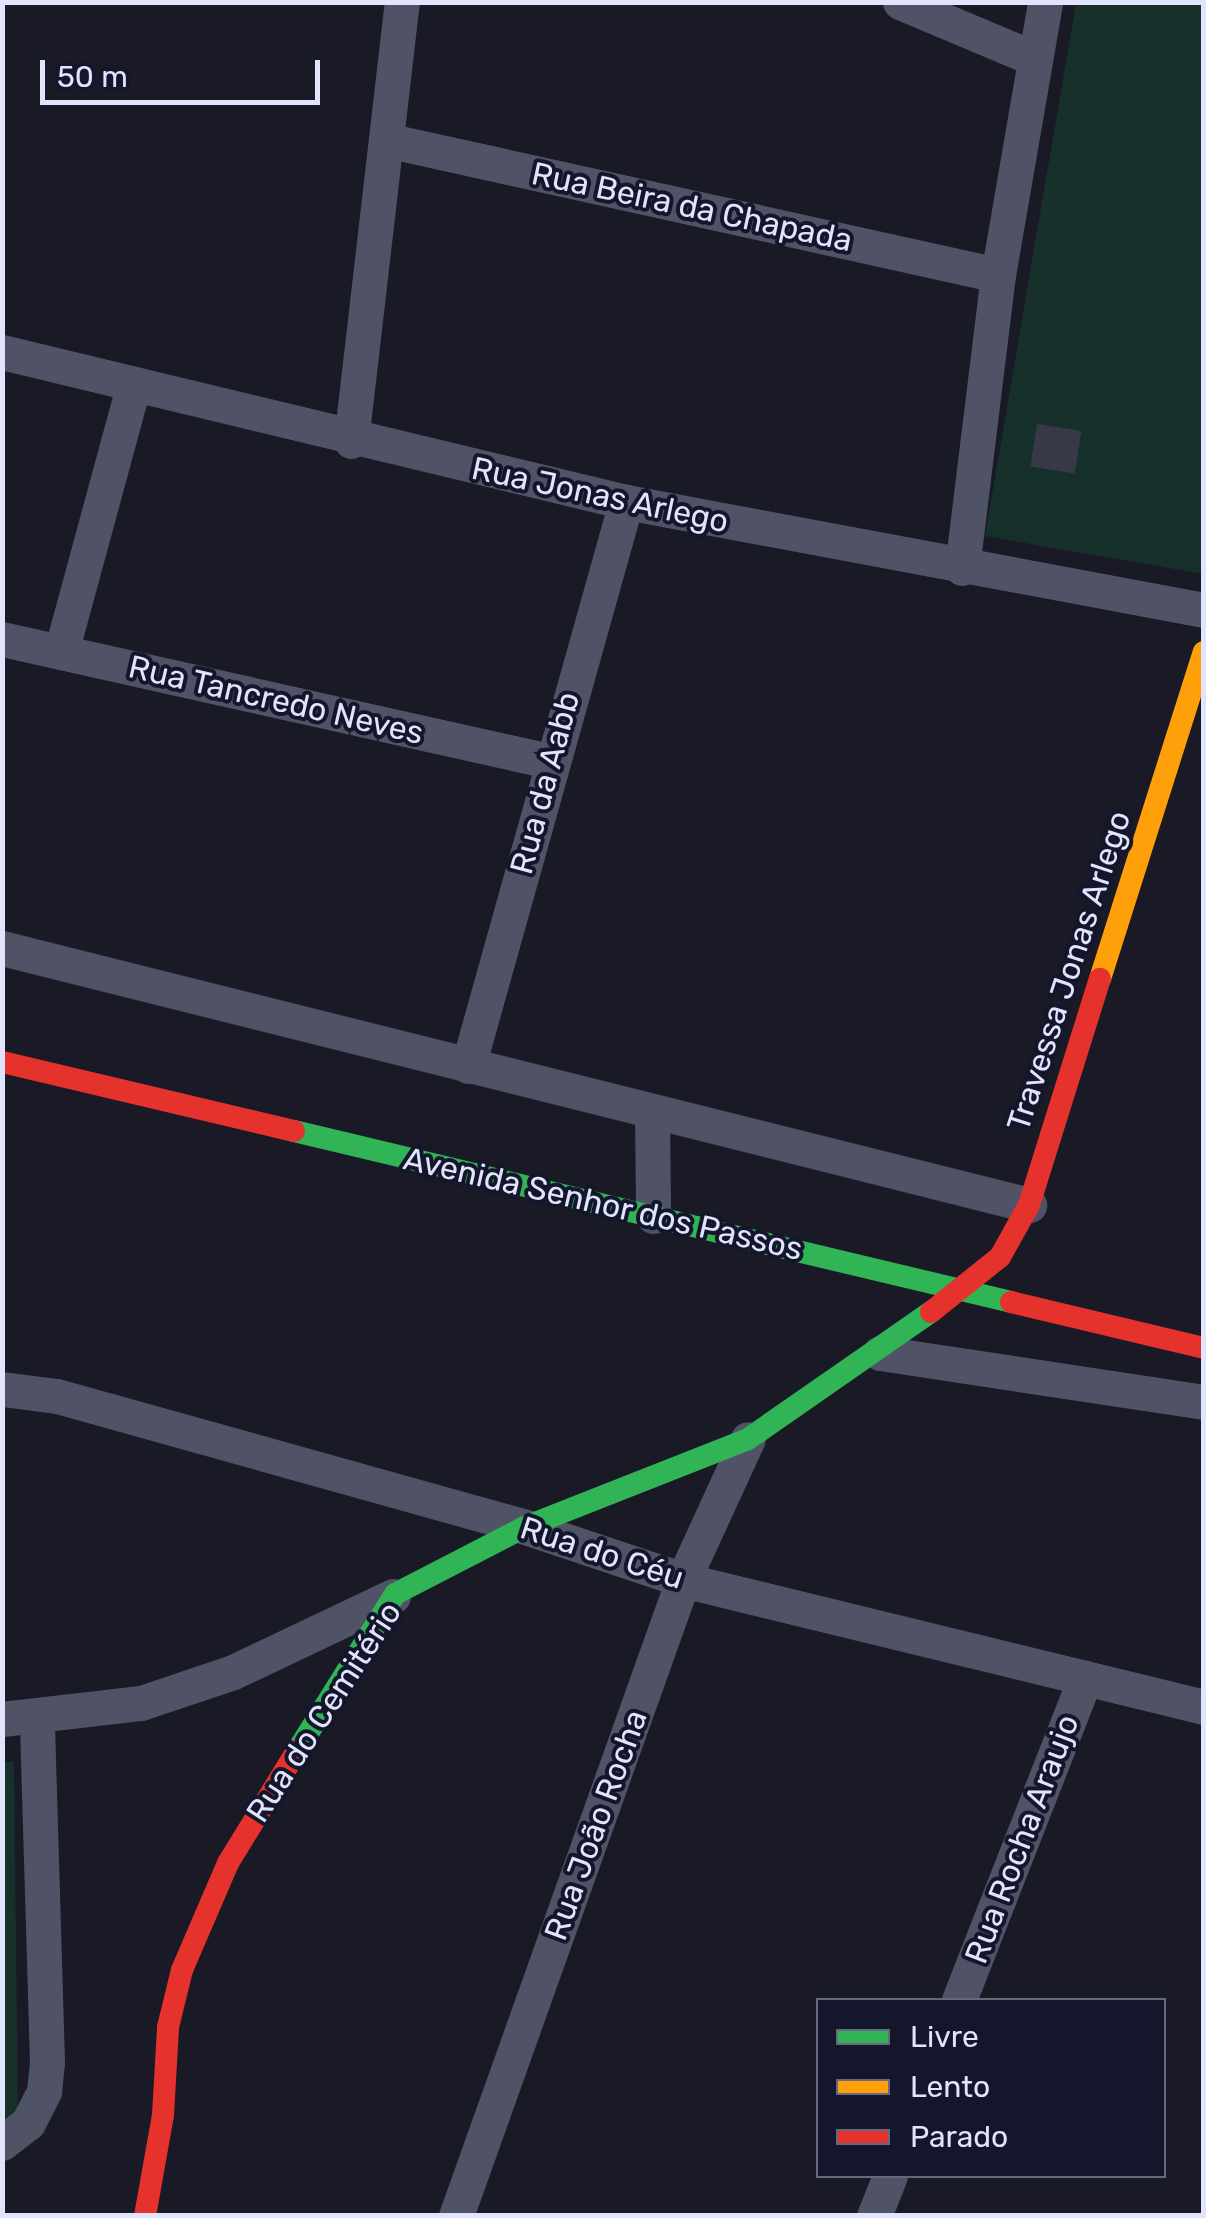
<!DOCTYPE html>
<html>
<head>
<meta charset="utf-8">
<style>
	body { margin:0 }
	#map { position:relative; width:1206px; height:2218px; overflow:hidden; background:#191a26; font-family:Rubik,sans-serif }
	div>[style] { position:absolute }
	.green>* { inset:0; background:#17302b }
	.building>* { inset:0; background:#383947; transform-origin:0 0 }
	.street>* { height:35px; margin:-17.5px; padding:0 17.5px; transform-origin:17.5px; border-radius:17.5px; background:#4f5365 }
	.fast>* { height:22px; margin:-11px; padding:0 11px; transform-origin:11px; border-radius:11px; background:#30b455 }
	.slow>* { height:22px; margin:-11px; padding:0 11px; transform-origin:11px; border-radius:11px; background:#ff9f0a }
	.jam>* { height:22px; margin:-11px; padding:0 11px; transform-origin:11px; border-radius:11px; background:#e5322d }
	span { translate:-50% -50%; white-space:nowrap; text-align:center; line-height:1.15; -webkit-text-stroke:8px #14162b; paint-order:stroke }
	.street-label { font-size:32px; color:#e0e4fc }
	.frame { position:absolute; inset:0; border:5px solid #e0e4fc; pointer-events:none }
	.legend { position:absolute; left:816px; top:1998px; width:350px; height:180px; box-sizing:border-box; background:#14162b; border:2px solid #66687f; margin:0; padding:12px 18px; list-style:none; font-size:30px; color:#e0e4fc }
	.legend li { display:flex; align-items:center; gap:20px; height:50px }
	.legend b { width:50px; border:2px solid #66687f }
	.scale { position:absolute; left:40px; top:60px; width:280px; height:45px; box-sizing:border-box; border:5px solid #e0e4fc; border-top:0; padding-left:12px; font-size:30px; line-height:35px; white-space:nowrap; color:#e0e4fc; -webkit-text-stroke:8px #14162b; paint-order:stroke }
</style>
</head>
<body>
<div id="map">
	<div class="green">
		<div style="clip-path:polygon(1076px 3px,1203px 3px,1203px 574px,985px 536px)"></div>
		<div style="clip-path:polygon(2px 1762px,14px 1762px,18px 2120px,2px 2120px)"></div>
	</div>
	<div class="building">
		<div style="left:1037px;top:424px;width:45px;height:43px;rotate:9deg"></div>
	</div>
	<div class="street">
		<div style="left:900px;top:2px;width:144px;rotate:22.8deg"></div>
		<div style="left:386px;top:140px;width:627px;rotate:12.44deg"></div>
		<div style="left:2px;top:352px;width:642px;rotate:13.52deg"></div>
		<div style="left:626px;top:502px;width:588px;rotate:10.58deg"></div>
		<div style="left:351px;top:441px;width:442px;rotate:-83.4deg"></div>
		<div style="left:962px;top:568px;width:295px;rotate:-83deg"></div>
		<div style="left:998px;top:275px;width:277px;rotate:-80.2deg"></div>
		<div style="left:2px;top:639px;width:560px;rotate:12.57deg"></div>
		<div style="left:61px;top:652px;width:278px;rotate:-74.8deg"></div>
		<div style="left:2px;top:948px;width:1059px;rotate:14.05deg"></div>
		<div style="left:468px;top:1066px;width:586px;rotate:-74.35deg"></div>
		<div style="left:652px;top:1112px;width:104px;rotate:89.4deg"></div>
		<div style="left:880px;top:1353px;width:328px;rotate:8.6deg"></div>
		<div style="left:2px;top:1389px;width:55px;rotate:7.3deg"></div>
		<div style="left:57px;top:1396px;width:486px;rotate:15.6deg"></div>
		<div style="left:525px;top:1527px;width:167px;rotate:18.5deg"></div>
		<div style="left:683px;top:1580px;width:536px;rotate:13.7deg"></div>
		<div style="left:2px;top:1719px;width:140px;rotate:-6.6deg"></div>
		<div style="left:141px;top:1703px;width:97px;rotate:-18.6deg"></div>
		<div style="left:233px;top:1672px;width:177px;rotate:-25.4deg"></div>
		<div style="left:959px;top:2000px;width:346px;rotate:-68.6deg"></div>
		<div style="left:2px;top:2143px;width:33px;rotate:-38deg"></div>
		<div style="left:28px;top:2123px;width:36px;rotate:-63deg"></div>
		<div style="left:44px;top:2091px;width:29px;rotate:-84deg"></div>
		<div style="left:47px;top:2062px;width:343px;rotate:-91.7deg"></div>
		<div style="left:456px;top:2216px;width:675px;rotate:-70.36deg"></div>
		<div style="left:683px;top:1580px;width:155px;rotate:-65.3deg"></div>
		<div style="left:874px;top:2216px;width:43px;rotate:-68.2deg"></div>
	</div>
	<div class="fast">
		<div style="left:294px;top:1131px;width:737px;rotate:13.41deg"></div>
		<div style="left:297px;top:1751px;width:185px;rotate:-58deg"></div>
		<div style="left:395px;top:1594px;width:146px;rotate:-27.3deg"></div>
		<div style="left:525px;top:1527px;width:240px;rotate:-21.5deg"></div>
		<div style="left:748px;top:1439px;width:223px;rotate:-34.8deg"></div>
	</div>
	<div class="slow">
		<div style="left:1100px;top:979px;width:343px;rotate:-72.4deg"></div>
	</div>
	<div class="jam">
		<div style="left:2px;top:1062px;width:300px;rotate:13.3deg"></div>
		<div style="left:1011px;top:1302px;width:198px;rotate:13.4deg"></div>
		<div style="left:931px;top:1312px;width:88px;rotate:-38.6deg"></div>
		<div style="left:1000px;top:1257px;width:60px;rotate:-60.9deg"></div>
		<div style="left:1029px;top:1205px;width:237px;rotate:-72.6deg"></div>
		<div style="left:145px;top:2216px;width:103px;rotate:-79.9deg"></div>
		<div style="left:163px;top:2115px;width:88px;rotate:-86.7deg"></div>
		<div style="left:168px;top:2027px;width:59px;rotate:-76.2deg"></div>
		<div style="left:182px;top:1970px;width:116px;rotate:-66.7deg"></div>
		<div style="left:228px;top:1863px;width:132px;rotate:-58.4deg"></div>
	</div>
	<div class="street-label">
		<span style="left:692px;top:207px;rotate:12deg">Rua Beira da Chapada</span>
		<span style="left:600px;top:495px;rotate:12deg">Rua Jonas Arlego</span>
		<span style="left:276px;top:700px;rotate:13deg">Rua Tancredo Neves</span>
		<span style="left:545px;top:783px;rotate:-75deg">Rua da Aabb</span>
		<span style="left:1069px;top:971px;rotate:-72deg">Travessa Jonas Arlego</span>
		<span style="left:603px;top:1204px;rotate:13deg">Avenida Senhor dos Passos</span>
		<span style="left:602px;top:1553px;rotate:18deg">Rua do Céu</span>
		<span style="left:324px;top:1712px;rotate:-57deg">Rua do Cemitério</span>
		<span style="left:596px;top:1825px;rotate:-70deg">Rua João Rocha</span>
		<span style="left:1022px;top:1839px;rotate:-69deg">Rua Rocha Araujo</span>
	</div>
	<div class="frame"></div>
	<ul class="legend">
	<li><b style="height:12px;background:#30b455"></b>Livre</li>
	<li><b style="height:12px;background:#ff9f0a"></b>Lento</li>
	<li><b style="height:12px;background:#e5322d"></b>Parado</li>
	</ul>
	<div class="scale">50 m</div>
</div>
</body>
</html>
